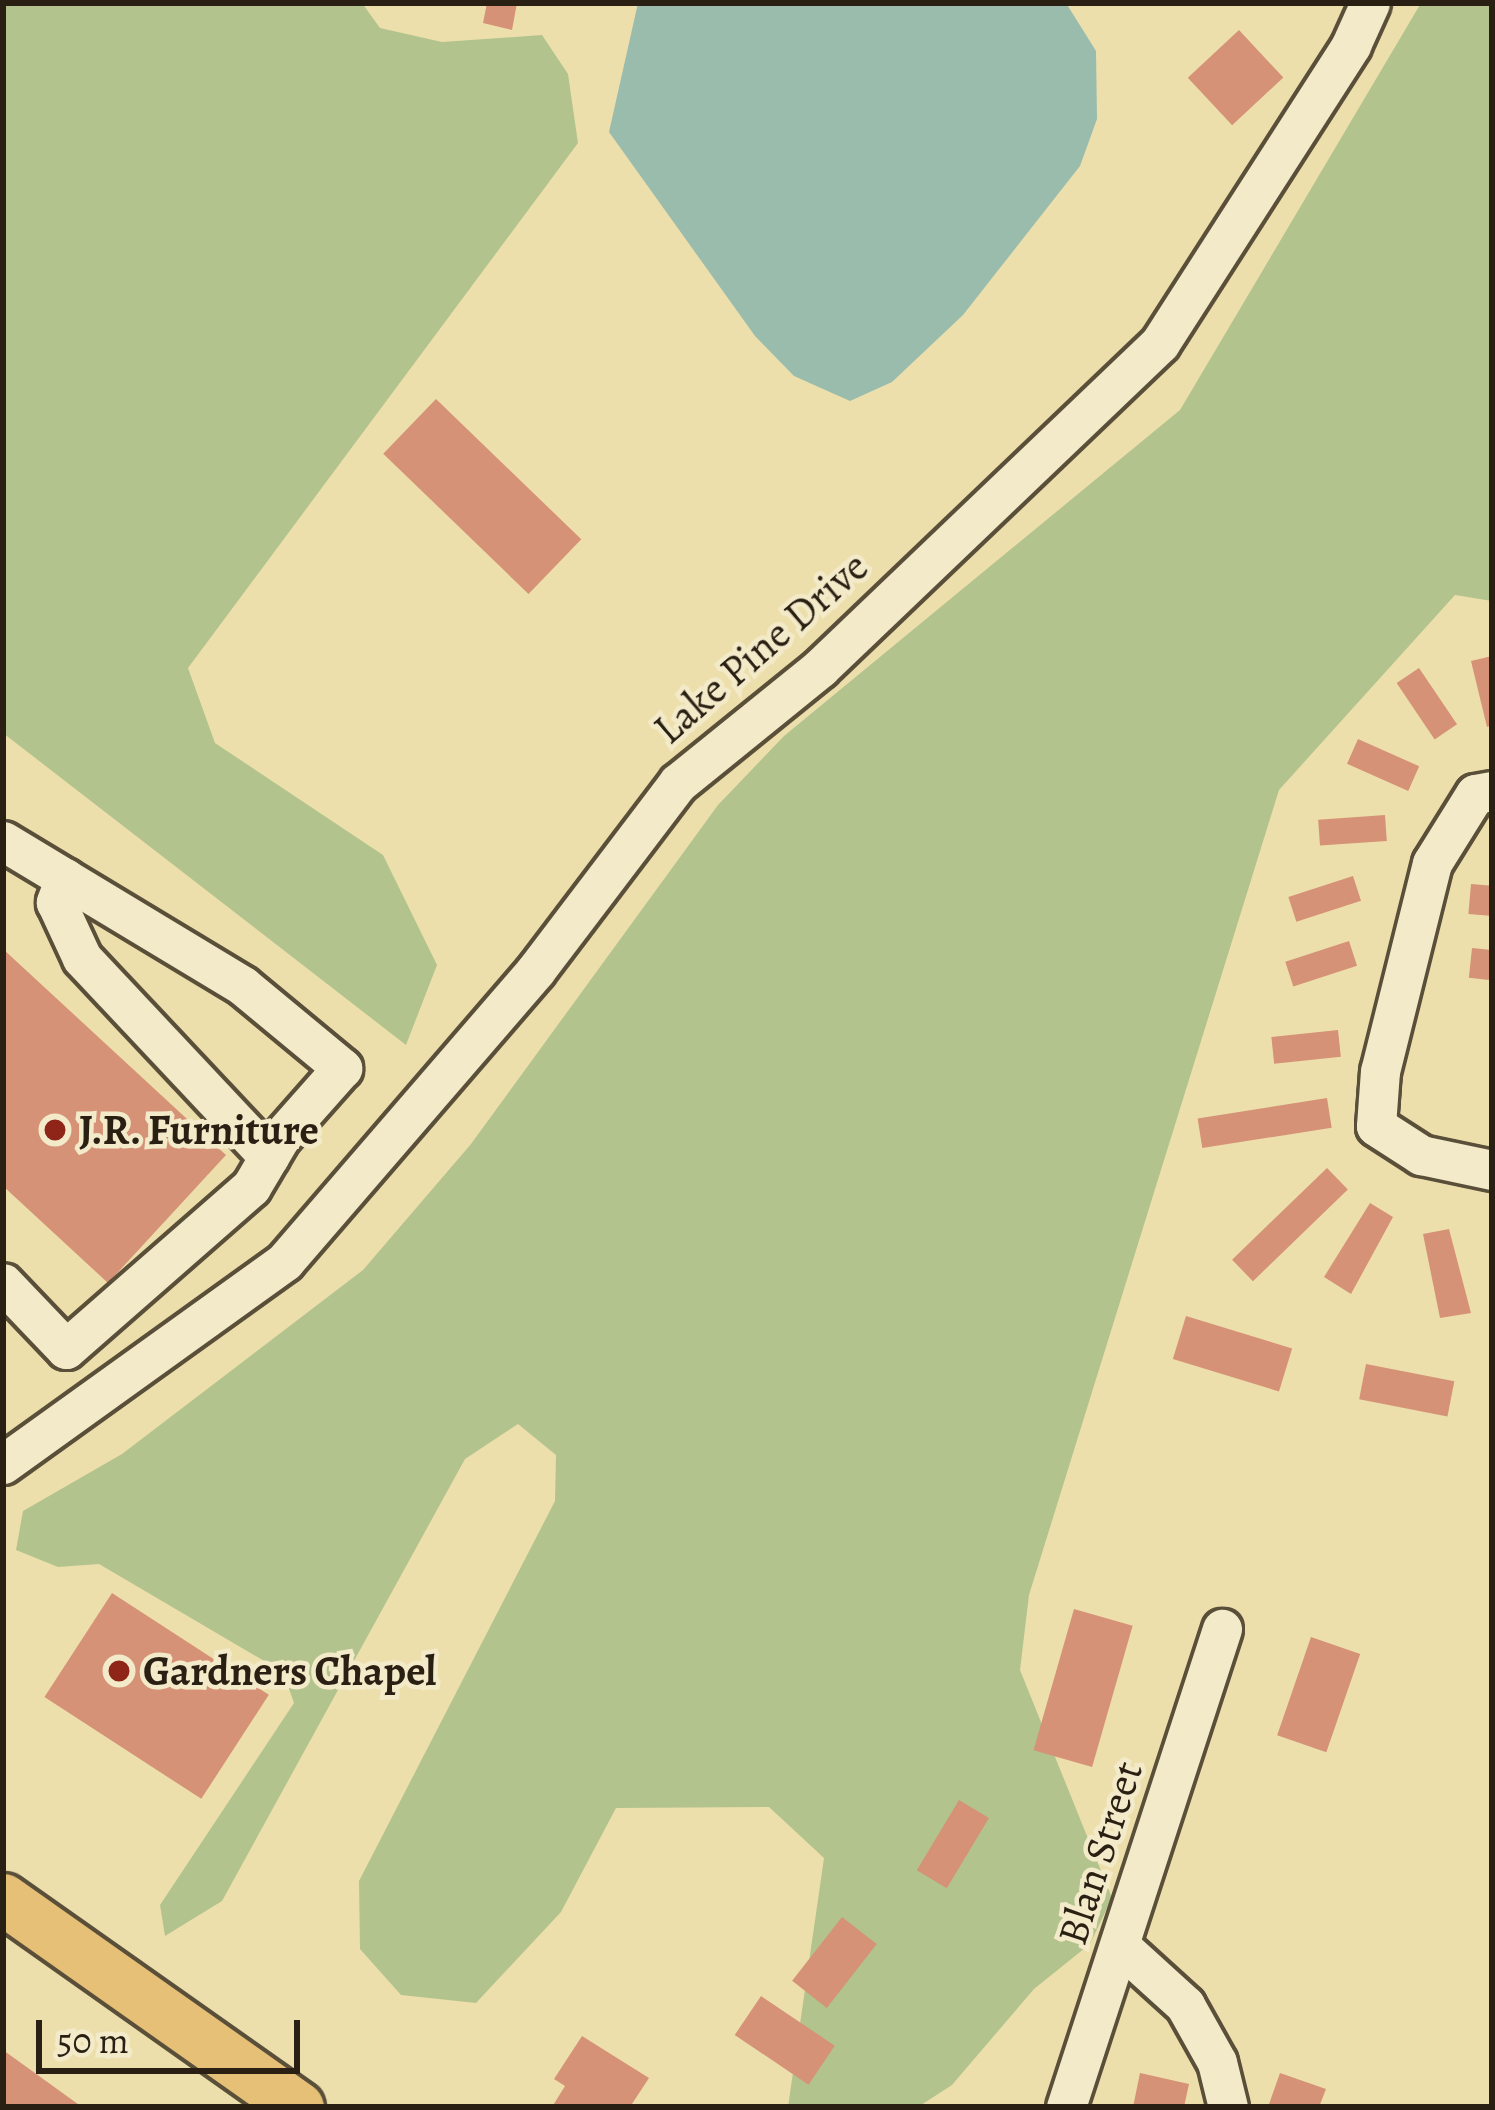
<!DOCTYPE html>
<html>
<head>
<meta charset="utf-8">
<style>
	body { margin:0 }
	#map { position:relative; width:1495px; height:2110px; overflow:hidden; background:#eddfac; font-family:Alegreya,serif }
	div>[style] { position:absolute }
	.green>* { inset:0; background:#b3c38d }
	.water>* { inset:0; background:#99bcad }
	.building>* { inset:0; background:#d59277; transform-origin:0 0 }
	.roads { filter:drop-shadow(3px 0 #5a4f39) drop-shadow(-3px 0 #5a4f39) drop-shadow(0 3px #5a4f39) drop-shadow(0 -3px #5a4f39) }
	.minor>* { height:39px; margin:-19.5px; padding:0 19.5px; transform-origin:19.5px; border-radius:19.5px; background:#f3eac9 }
	.major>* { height:51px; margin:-25.5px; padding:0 25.5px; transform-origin:25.5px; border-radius:25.5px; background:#e6c076 }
	.dots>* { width:33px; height:33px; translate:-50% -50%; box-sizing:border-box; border:6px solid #f3eac9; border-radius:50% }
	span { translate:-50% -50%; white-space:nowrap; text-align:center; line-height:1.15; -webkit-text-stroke:9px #f3eac9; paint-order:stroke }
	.street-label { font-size:42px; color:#291f13 }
	.poi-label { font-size:42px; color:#291f13; font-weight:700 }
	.left { translate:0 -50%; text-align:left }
	.frame { position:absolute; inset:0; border:6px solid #291f13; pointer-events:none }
	.scale { position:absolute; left:36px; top:2020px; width:264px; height:54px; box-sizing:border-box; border:6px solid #291f13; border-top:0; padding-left:15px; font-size:36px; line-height:42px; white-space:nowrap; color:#291f13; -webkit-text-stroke:9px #f3eac9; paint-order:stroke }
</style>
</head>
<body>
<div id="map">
	<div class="green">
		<div style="clip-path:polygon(3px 3px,362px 3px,380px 28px,442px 42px,542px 35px,568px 74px,578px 143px,188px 668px,215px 743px,383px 855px,437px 965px,406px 1045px,3px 733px)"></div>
		<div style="clip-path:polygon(1421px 3px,1492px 3px,1492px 601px,1455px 595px,1279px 790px,1029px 1595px,1020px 1670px,1112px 1898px,1090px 1944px,1034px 1989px,952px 2085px,918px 2107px,788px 2107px,824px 1858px,769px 1807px,616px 1808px,561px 1912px,476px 2003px,401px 1995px,360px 1949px,359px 1881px,555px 1501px,556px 1455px,518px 1424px,465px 1459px,222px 1901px,165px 1936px,160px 1905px,294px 1703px,283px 1672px,99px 1564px,58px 1567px,16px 1550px,23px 1511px,122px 1454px,363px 1270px,471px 1144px,718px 805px,784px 736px,1180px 410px)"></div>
	</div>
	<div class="water">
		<div style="clip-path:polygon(638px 3px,1066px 3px,1096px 51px,1097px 119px,1080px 166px,963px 315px,892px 382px,850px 401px,794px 376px,755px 336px,609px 132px)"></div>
	</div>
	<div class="building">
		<div style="clip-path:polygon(487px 3px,517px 3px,512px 30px,483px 23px)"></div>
		<div style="left:1239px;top:30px;width:65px;height:70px;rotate:47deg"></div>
		<div style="left:436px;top:399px;width:202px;height:76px;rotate:44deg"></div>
		<div style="clip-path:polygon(1492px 656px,1492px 725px,1487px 727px,1471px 661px)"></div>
		<div style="left:1419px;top:668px;width:68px;height:27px;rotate:56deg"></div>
		<div style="left:1358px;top:739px;width:67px;height:27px;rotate:24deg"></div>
		<div style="left:1385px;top:815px;width:26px;height:67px;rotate:86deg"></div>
		<div style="left:1353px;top:876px;width:26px;height:68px;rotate:72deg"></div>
		<div style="left:1471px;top:884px;width:21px;height:30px;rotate:5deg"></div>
		<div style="left:1349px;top:941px;width:26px;height:67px;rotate:72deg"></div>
		<div style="left:1472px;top:948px;width:20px;height:30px;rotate:6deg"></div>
		<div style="clip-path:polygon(3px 949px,226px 1155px,108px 1283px,3px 1186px)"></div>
		<div style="left:1338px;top:1030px;width:27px;height:67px;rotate:84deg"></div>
		<div style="left:1327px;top:1098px;width:30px;height:131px;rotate:81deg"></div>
		<div style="left:1327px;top:1168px;width:30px;height:132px;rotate:46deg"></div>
		<div style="clip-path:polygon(1370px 1203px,1393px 1217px,1351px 1294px,1324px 1277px)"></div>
		<div style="clip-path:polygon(1449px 1229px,1471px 1313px,1440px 1318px,1423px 1234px)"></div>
		<div style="left:1186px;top:1316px;width:111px;height:45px;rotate:17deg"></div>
		<div style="left:1366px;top:1364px;width:90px;height:36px;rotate:11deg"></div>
		<div style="left:112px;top:1593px;width:187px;height:124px;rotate:33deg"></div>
		<div style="left:1074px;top:1609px;width:61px;height:147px;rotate:16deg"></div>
		<div style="left:1311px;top:1637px;width:52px;height:104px;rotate:19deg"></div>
		<div style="left:959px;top:1800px;width:35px;height:82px;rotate:31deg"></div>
		<div style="left:842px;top:1917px;width:44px;height:81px;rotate:38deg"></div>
		<div style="left:761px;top:1996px;width:89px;height:47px;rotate:34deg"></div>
		<div style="clip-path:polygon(582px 2036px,649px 2078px,630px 2107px,552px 2107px,565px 2086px,554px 2079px)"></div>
		<div style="clip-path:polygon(3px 2050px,82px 2107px,3px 2107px)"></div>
		<div style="clip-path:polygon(1140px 2073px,1189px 2084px,1184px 2107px,1133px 2107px)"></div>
		<div style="clip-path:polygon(1280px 2073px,1326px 2089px,1319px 2107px,1268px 2107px)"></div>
	</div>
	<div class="roads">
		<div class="minor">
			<div style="left:1492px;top:791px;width:17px;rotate:170deg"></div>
			<div style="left:1475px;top:794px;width:81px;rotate:121.9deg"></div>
			<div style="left:1432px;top:863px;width:214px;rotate:104deg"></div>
			<div style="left:1380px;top:1071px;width:55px;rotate:94.2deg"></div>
			<div style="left:1376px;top:1126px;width:54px;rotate:32.8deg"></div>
			<div style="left:1421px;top:1155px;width:73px;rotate:11.9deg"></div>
			<div style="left:3px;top:841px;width:280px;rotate:31.1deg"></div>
			<div style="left:243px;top:986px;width:129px;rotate:39.6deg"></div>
			<div style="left:342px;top:1068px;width:94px;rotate:131.5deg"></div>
			<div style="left:280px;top:1138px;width:57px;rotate:120.6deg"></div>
			<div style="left:251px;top:1187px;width:246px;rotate:138.8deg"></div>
			<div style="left:66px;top:1349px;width:91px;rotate:-133.7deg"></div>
			<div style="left:65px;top:878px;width:26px;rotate:111deg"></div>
			<div style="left:56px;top:902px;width:62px;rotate:65.1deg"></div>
			<div style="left:82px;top:958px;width:273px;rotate:46.8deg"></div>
			<div style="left:3px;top:1464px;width:347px;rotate:-35.7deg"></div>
			<div style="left:285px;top:1261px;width:384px;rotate:-49.2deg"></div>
			<div style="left:536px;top:970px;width:235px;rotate:-52.8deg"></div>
			<div style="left:678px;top:783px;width:183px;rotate:-39deg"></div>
			<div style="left:820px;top:668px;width:470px;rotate:-43.7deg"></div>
			<div style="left:1160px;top:343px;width:354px;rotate:-57.3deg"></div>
			<div style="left:1351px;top:45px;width:46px;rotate:-65.7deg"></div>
			<div style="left:1120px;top:1946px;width:88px;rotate:42.2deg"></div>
			<div style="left:1185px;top:2005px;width:65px;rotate:60.7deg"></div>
			<div style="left:1217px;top:2062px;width:46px;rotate:76.3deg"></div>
			<div style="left:1066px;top:2107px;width:503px;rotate:-71.93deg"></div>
		</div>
		<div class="major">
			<div style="left:3px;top:1899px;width:361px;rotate:35.2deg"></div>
		</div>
	</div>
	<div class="dots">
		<div style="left:55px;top:1130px;background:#8f2418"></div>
		<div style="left:119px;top:1671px;background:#8f2418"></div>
	</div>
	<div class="street-label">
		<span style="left:761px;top:648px;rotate:-41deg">Lake Pine Drive</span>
		<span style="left:1100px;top:1853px;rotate:-72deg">Blan Street</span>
	</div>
	<div class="poi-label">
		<span class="left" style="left:79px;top:1130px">J.R. Furniture</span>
		<span class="left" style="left:143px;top:1671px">Gardners Chapel</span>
	</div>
	<div class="frame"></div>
	<div class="scale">50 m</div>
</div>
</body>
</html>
